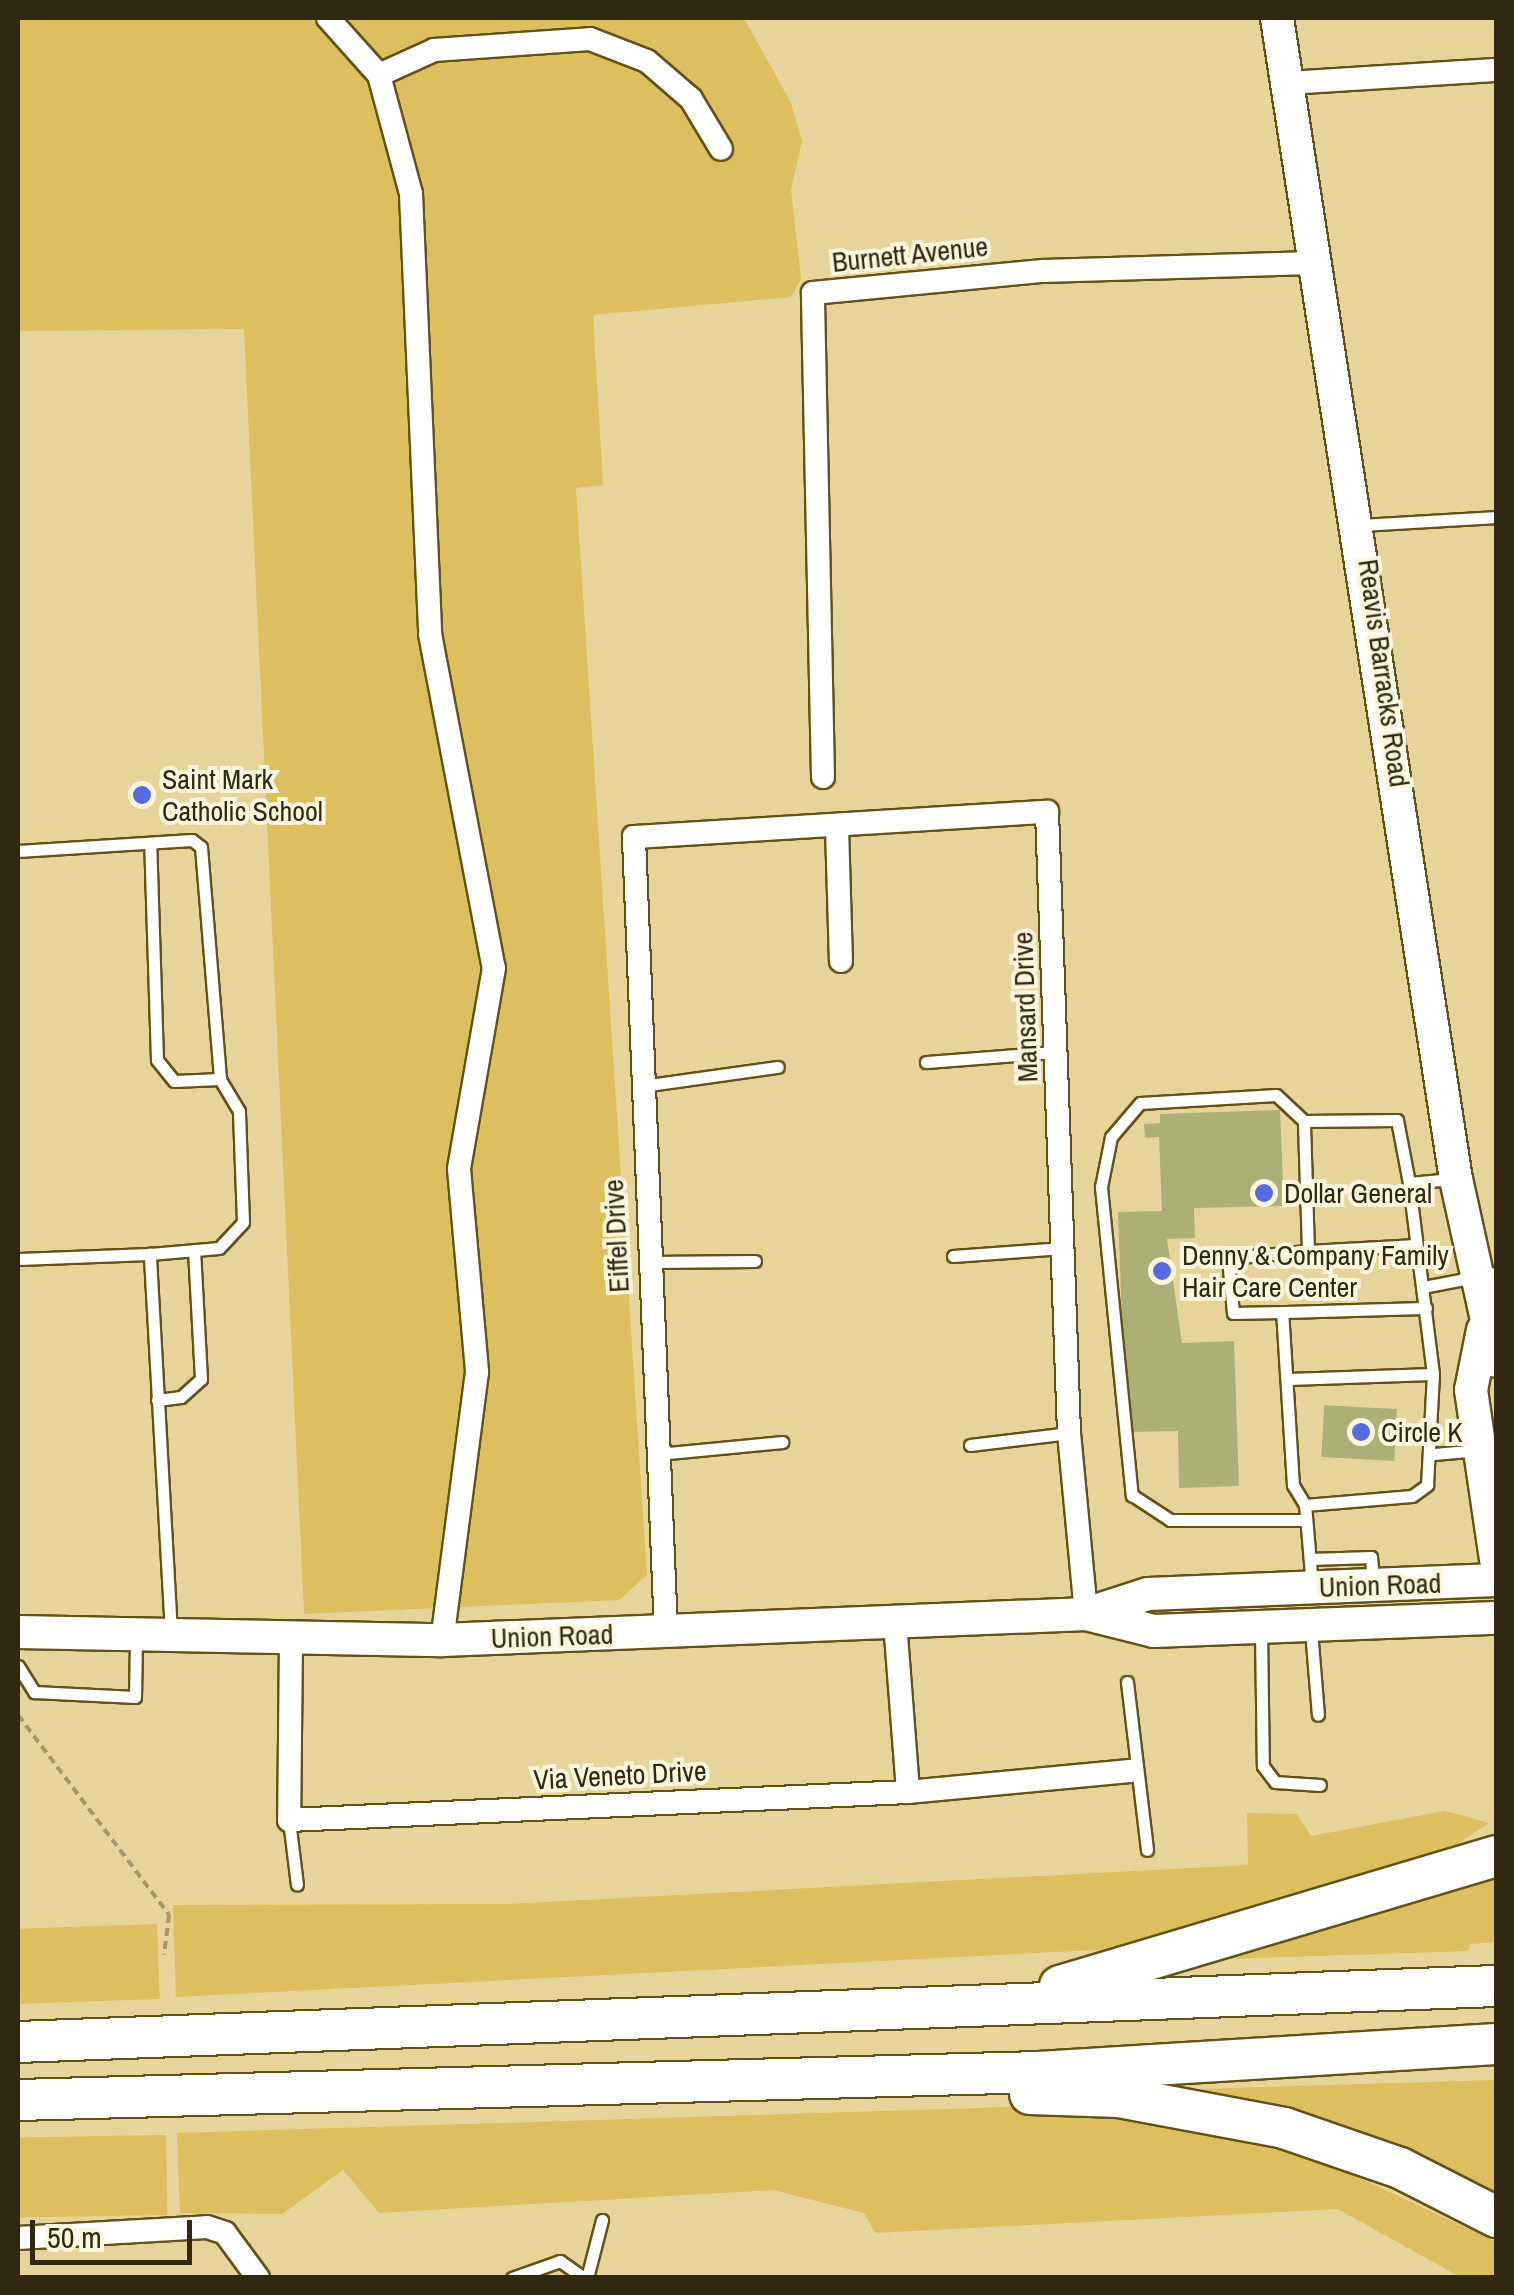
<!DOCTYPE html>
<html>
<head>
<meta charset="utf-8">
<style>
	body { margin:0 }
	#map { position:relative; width:1514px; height:2295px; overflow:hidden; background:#e7d49b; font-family:"Archivo Narrow",sans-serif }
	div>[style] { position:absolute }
	.green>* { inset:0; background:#ddbf5f; transform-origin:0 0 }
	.building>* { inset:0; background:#acb077; transform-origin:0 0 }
	.path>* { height:4px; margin-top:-2px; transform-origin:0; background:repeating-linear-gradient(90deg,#a6976a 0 8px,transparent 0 13px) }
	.roads { filter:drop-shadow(2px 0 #635218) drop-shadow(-2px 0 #635218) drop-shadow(0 2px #635218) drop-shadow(0 -2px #635218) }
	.lane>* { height:11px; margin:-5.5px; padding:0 5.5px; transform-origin:5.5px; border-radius:5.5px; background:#fff }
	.street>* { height:22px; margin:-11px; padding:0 11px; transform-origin:11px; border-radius:11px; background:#fff }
	.secondary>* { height:32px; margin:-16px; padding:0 16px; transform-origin:16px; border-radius:16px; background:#fff }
	.highway>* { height:40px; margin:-20px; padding:0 20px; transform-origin:20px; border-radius:20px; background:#fff }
	.dots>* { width:28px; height:28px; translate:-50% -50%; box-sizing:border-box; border:5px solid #fdf6df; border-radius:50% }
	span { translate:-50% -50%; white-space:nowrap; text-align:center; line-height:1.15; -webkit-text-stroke:8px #fdf6df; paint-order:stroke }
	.street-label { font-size:28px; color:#302811 }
	.poi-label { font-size:28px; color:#302811 }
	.left { translate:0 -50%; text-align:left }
	.frame { position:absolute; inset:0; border:20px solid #302811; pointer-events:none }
	.scale { position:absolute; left:30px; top:2220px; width:162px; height:45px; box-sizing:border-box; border:5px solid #302811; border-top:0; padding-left:12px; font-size:30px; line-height:35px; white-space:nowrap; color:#302811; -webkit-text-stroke:8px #fdf6df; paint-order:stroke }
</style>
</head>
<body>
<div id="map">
	<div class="green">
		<div style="clip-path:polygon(18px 18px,744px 18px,791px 103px,802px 141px,791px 190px,801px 279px,791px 297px,593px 315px,603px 485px,576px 488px,647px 1575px,619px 1600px,304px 1614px,244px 329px,18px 331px)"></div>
		<div style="clip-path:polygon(1445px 1811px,1489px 1823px,1456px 1845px,1255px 1919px,1134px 1948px,176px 1997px,173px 1905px,506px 1904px,1248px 1865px,1247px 1813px,1297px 1814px,1311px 1836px)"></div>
		<div style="clip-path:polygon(1496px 1869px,1496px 1942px,1470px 1944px,1469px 1951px,1228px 1959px)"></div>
		<div style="left:157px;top:1924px;width:75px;height:139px;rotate:88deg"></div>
		<div style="clip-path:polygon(1496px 2080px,1496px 2198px,1198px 2089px)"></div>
		<div style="clip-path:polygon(1044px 2106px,1226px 2131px,1315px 2157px,1496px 2242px,1496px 2277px,1460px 2277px,1338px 2209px,875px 2233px,864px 2213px,773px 2190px,379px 2213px,343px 2170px,282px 2214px,180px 2213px,177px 2133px)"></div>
		<div style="left:166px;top:2135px;width:80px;height:148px;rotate:89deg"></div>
	</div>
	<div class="building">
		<div style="clip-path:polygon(1280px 1110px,1284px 1206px,1194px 1208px,1195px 1238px,1167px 1239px,1182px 1343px,1234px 1341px,1239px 1486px,1179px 1488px,1178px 1431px,1126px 1432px,1118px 1212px,1162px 1211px,1159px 1137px,1145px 1138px,1144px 1124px,1160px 1123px,1160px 1114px)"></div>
		<div style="left:1397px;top:1409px;width:52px;height:73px;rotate:93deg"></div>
	</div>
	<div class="path">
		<div style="left:18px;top:1715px;width:251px;rotate:52.9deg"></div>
		<div style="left:169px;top:1915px;width:40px;rotate:97.1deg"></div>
	</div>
	<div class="roads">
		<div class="lane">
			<div style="left:1362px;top:525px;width:134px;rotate:-3.4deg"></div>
			<div style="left:18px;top:851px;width:174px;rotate:-3.6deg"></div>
			<div style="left:192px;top:840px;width:11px;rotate:38deg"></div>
			<div style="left:201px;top:847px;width:233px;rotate:85.3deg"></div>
			<div style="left:220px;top:1079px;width:46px;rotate:177.5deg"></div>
			<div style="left:174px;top:1081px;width:27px;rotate:-129deg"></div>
			<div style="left:157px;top:1060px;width:217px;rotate:-91.8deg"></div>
			<div style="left:926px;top:1062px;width:130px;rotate:-4.4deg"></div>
			<div style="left:642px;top:1086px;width:137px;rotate:-8deg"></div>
			<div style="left:1304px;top:1121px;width:38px;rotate:-137deg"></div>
			<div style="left:1276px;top:1095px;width:136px;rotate:176.6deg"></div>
			<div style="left:1140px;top:1103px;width:45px;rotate:130.5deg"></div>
			<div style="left:1111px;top:1137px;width:51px;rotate:101.3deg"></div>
			<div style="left:1101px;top:1187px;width:310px;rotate:84.3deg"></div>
			<div style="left:1132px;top:1495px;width:45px;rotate:33.3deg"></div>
			<div style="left:1170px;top:1520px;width:136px"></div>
			<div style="left:1308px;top:1251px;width:108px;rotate:-3.2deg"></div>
			<div style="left:953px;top:1256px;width:110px;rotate:-4.2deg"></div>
			<div style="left:18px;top:1259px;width:132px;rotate:-2.2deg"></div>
			<div style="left:651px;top:1262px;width:104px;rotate:-0.6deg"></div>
			<div style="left:1423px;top:1287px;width:74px;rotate:-10.9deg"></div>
			<div style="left:1282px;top:1312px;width:49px;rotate:178.8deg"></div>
			<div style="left:1233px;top:1313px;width:55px;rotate:-95.2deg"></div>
			<div style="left:1228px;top:1258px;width:80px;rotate:-5deg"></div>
			<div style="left:1308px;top:1251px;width:130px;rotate:-91.8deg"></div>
			<div style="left:1304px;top:1121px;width:93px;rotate:-0.6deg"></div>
			<div style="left:1397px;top:1120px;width:64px;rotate:79.2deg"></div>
			<div style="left:1287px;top:1379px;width:146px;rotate:-2deg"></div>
			<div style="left:157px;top:1400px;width:24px;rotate:-7deg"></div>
			<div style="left:181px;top:1397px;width:27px;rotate:-42deg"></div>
			<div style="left:201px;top:1379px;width:129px;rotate:-93.1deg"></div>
			<div style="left:970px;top:1445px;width:100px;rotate:-6.9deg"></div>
			<div style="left:658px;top:1454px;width:125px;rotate:-5.5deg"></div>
			<div style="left:1434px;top:1454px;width:45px;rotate:-5.1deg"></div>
			<div style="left:1305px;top:1505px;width:107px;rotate:-4.8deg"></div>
			<div style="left:1412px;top:1496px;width:19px;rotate:-36deg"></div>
			<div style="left:1427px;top:1485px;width:111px;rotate:-86.9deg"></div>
			<div style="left:1433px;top:1374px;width:193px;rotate:-97.2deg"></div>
			<div style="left:1409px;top:1183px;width:43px;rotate:-5.3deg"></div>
			<div style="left:1310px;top:1559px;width:61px;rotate:-1.9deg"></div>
			<div style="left:1371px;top:1557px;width:24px;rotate:85deg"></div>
			<div style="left:1312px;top:1586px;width:81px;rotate:-94.9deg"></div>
			<div style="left:1305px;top:1505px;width:23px;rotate:-121deg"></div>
			<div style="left:1293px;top:1485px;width:173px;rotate:-93.6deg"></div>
			<div style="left:1282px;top:1312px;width:144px;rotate:-1.6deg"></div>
			<div style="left:1311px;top:1630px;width:85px;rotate:85.3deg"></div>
			<div style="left:1261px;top:1631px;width:135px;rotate:89.2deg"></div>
			<div style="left:1263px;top:1766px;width:20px;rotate:53deg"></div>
			<div style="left:1275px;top:1782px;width:45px;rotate:3.8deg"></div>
			<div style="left:171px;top:1633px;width:380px;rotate:-93.2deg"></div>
			<div style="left:150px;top:1254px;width:69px;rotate:-5deg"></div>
			<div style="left:219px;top:1248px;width:35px;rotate:-47deg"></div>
			<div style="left:243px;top:1222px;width:111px;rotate:-92.1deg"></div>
			<div style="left:239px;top:1111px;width:37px;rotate:-121deg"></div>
			<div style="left:18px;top:1666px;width:31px;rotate:58deg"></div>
			<div style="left:34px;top:1692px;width:101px;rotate:2.8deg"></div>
			<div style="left:135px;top:1697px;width:59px;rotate:-89deg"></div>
			<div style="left:1127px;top:1682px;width:169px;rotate:83.2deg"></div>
			<div style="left:289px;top:1820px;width:65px;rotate:83deg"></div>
			<div style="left:512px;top:2278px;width:51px;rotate:-19.5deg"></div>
			<div style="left:560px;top:2261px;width:29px;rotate:35deg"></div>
			<div style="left:587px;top:2278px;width:60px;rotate:-75.5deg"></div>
		</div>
		<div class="street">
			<div style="left:328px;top:18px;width:76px;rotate:48.2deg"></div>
			<div style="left:379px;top:75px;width:123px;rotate:74.9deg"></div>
			<div style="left:411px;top:194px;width:440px;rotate:87.5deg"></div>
			<div style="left:430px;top:634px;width:340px;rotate:79.2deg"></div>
			<div style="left:494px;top:968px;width:204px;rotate:99.9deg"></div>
			<div style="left:459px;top:1169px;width:204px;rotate:84.9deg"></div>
			<div style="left:477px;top:1372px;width:270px;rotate:97.4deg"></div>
			<div style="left:379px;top:75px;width:60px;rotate:-24.4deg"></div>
			<div style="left:434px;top:50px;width:156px;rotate:-4deg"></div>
			<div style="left:590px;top:39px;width:61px;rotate:21.1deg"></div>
			<div style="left:647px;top:61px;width:58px;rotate:40.8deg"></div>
			<div style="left:691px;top:99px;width:58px;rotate:59deg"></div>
			<div style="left:1287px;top:83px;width:209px;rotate:-3.6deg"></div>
			<div style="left:823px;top:777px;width:484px;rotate:-91.2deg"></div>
			<div style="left:813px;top:293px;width:231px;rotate:-5.5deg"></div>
			<div style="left:1043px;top:271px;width:273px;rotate:-1.7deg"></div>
			<div style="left:837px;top:828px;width:133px;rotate:88.3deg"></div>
			<div style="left:895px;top:1622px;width:170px;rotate:85.6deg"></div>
			<div style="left:666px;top:1632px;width:796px;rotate:-92.31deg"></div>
			<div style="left:634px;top:837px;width:414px;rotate:-3.5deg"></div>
			<div style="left:1047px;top:812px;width:621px;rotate:87.97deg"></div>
			<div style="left:1069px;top:1433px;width:182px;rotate:84.6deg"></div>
			<div style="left:291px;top:1641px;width:179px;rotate:90.6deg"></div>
			<div style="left:289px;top:1820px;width:620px;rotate:-2.59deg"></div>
			<div style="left:908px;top:1792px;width:225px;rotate:-5.4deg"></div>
			<div style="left:18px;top:2238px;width:189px;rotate:-3.3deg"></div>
			<div style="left:207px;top:2227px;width:19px;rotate:18deg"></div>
			<div style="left:225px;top:2233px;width:56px;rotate:53.7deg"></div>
		</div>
		<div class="secondary">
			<div style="left:1277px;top:18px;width:1175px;rotate:81.24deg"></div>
			<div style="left:1456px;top:1179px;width:186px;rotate:77.6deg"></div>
			<div style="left:1483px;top:1330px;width:61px;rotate:101.3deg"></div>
			<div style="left:1471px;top:1390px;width:171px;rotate:81.6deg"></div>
			<div style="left:1086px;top:1614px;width:70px;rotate:14deg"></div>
			<div style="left:1154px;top:1631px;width:342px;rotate:-2.2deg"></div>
			<div style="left:18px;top:1632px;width:424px;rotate:1.1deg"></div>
			<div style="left:442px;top:1640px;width:645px;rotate:-2.31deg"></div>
			<div style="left:1086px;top:1614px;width:65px;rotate:-17.9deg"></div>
			<div style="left:1148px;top:1594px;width:348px;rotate:-2.3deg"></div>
		</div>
		<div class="highway">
			<div style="left:1060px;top:1986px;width:455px;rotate:-16.6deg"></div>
			<div style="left:18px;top:2042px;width:1479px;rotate:-2.17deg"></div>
			<div style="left:1030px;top:2094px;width:89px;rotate:1.9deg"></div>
			<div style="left:1119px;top:2097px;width:168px;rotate:10.6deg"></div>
			<div style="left:1284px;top:2128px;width:123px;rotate:19deg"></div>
			<div style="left:1400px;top:2168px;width:108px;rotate:27deg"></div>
			<div style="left:18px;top:2100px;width:1020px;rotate:-1.57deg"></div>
			<div style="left:1038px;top:2072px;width:459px;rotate:-3.5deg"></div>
		</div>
	</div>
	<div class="dots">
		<div style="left:142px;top:795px;background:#566be1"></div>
		<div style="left:1264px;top:1193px;background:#566be1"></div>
		<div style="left:1162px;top:1271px;background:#566be1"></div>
		<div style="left:1361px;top:1432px;background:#566be1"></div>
	</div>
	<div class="street-label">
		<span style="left:910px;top:254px;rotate:-6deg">Burnett Avenue</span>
		<span style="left:1384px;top:673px;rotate:82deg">Reavis Barracks Road</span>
		<span style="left:1025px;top:1007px;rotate:-92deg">Mansard Drive</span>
		<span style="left:616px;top:1236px;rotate:-93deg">Eiffel Drive</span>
		<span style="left:1380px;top:1585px;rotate:-2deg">Union Road</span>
		<span style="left:552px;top:1636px;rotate:-2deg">Union Road</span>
		<span style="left:620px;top:1775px;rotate:-3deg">Via Veneto Drive</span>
	</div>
	<div class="poi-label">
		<span class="left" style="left:162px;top:795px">Saint Mark<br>Catholic School</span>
		<span class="left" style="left:1284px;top:1193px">Dollar General</span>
		<span class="left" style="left:1182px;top:1271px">Denny &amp; Company Family<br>Hair Care Center</span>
		<span class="left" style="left:1381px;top:1432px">Circle K</span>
	</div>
	<div class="frame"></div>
	<div class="scale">50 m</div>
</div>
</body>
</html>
